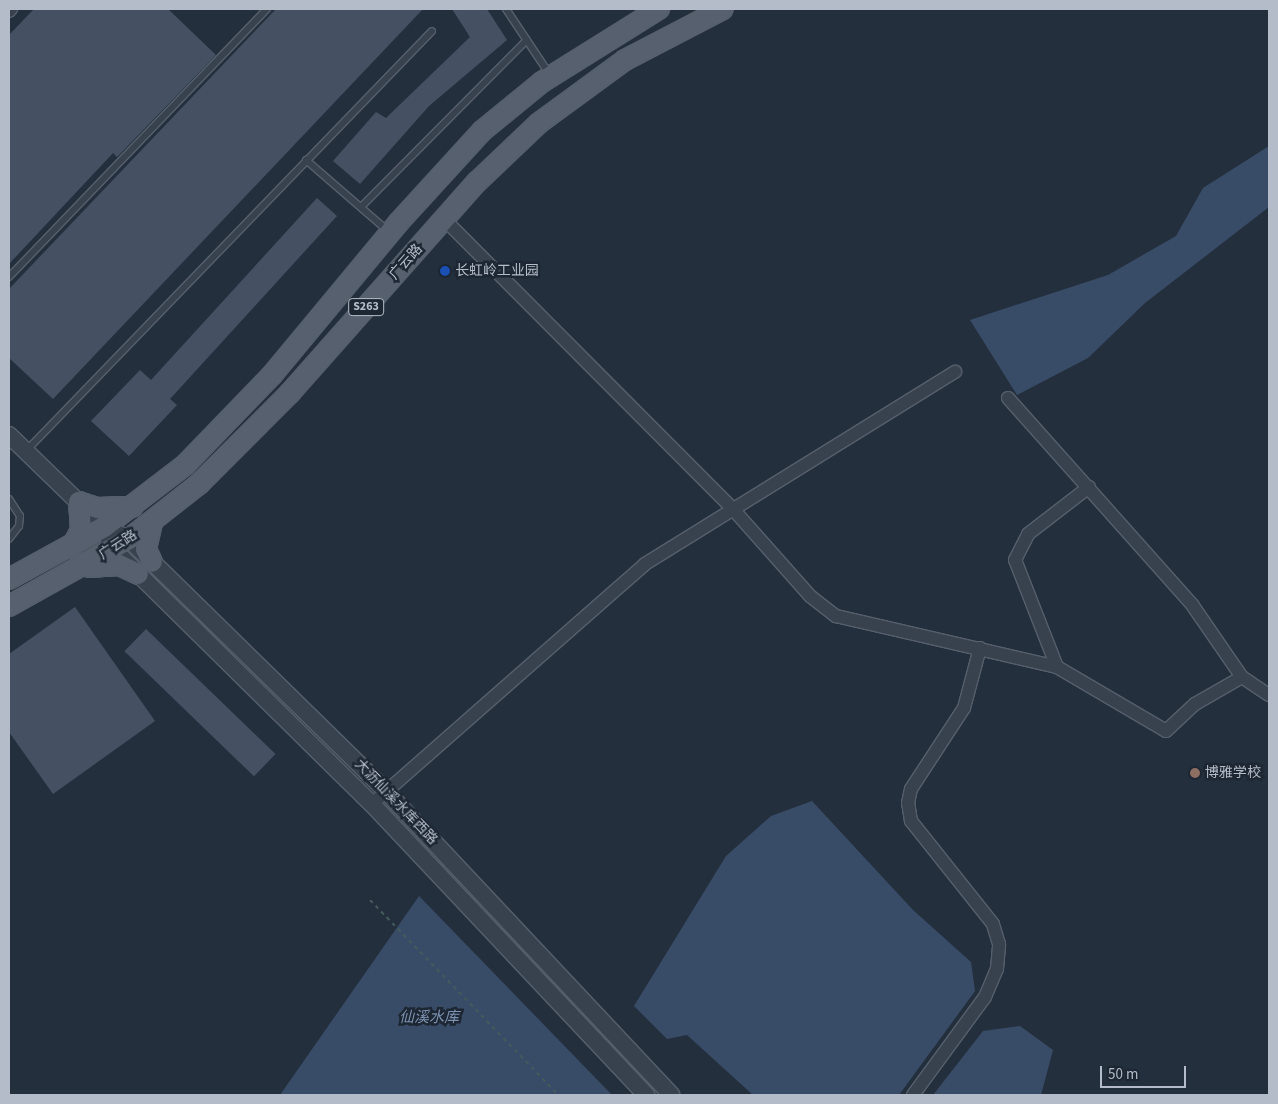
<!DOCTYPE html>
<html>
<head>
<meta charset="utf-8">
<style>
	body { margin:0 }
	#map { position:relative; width:1278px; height:1104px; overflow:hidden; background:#242f3e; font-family:"Source Sans 3","Noto Sans SC",sans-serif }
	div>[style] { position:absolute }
	.water>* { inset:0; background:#394c67 }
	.building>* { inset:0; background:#455162; transform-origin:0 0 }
	.path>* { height:2px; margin-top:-1px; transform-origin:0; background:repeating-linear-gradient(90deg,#44595c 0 4px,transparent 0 8px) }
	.roads { filter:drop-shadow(1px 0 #565f6c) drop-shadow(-1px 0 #565f6c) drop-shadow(0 1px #565f6c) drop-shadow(0 -1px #565f6c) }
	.service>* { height:6px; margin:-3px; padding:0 3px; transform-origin:3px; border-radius:3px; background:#38414e }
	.minor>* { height:12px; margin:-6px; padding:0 6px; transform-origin:6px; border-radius:6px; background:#38414e }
	.tertiary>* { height:16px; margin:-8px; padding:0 8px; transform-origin:8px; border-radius:8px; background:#38414e }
	.primary>* { height:20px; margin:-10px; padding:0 10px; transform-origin:10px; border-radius:10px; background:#56606e }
	.dots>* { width:14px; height:14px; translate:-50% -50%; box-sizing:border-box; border:2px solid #1d2633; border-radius:50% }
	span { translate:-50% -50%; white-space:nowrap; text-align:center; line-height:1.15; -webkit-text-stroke:5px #1d2633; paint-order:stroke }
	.shield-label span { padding:1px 4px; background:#1d2633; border:1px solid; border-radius:4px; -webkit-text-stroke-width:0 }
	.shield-label { font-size:12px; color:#b4bcc9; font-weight:700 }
	.street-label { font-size:14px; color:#b4bcc9 }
	.poi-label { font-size:14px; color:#b4bcc9 }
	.left { translate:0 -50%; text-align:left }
	.water-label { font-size:15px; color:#7c92b1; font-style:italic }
	.frame { position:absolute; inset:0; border:10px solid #b4bcc9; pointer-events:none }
	.scale { position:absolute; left:1100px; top:1066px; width:86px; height:22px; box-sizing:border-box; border:2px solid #b4bcc9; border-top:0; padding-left:6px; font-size:15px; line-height:18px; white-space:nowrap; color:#b4bcc9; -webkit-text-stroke:4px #1d2633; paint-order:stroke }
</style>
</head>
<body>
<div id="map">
	<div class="water">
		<div style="clip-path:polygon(1269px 146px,1269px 207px,1145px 303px,1088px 358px,1017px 395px,970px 320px,1108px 275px,1176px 236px,1203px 188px)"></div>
		<div style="clip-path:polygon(812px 801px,913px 910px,971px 962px,975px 991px,899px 1095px,753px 1095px,687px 1035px,667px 1039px,634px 1006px,726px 856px,771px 816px)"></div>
		<div style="clip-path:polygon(419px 896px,612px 1095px,280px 1095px)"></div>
		<div style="clip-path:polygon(1020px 1026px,1053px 1050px,1041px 1095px,933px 1095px,983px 1031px)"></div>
	</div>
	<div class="building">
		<div style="clip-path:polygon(34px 9px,168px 9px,216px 55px,117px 157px,113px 153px,9px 264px,9px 35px)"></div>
		<div style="clip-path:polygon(276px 9px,423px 9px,53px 399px,9px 358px,9px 289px)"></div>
		<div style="clip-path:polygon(452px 9px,487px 9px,507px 40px,429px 106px,360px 184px,333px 161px,376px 112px,386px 118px,470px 37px)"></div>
		<div style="clip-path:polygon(317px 198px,337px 216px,170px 399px,177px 405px,129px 456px,91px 421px,140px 370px,151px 380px)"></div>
		<div style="clip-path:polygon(75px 607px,155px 721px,53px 794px,9px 732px,9px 654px)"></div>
		<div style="left:146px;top:629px;width:180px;height:31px;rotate:44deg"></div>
	</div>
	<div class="path">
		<div style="left:370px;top:900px;width:271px;rotate:46deg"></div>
	</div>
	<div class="roads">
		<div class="service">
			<div style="left:506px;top:9px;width:79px;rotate:56.3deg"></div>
			<div style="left:306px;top:160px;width:110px;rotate:40.9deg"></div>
			<div style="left:361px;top:207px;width:235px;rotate:-45.2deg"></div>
			<div style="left:9px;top:277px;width:372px;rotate:-46.1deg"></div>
			<div style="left:26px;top:451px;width:584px;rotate:-45.97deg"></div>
			<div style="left:9px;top:499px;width:20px;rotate:57deg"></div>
			<div style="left:20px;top:516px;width:10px;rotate:96deg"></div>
			<div style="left:19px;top:526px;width:16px;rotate:128deg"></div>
		</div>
		<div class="minor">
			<div style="left:9px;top:11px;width:3px;rotate:-45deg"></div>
			<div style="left:444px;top:219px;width:408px;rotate:45.1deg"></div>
			<div style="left:732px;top:508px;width:118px;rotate:48.4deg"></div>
			<div style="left:810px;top:596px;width:33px;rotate:38deg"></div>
			<div style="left:836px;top:616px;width:227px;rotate:13deg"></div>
			<div style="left:1057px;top:667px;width:126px;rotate:30.4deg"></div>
			<div style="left:1166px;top:731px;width:40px;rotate:-43deg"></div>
			<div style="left:1195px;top:704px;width:54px;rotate:-29.9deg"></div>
			<div style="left:1008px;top:398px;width:278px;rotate:48.3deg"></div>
			<div style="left:1193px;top:606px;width:86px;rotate:55.4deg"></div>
			<div style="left:1242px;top:677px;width:32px;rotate:34deg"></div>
			<div style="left:1057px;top:667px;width:115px;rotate:-111.4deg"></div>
			<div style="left:1015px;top:560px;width:29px;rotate:-63deg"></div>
			<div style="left:1028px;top:534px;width:77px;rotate:-37.6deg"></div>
			<div style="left:372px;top:804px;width:363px;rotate:-41.3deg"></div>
			<div style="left:645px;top:564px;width:365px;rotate:-31.8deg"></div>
			<div style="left:913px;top:1095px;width:122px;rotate:-53.7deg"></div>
			<div style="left:985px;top:997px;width:30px;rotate:-67deg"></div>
			<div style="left:997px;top:969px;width:25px;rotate:-85deg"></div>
			<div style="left:999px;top:944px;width:21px;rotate:-107deg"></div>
			<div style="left:993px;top:924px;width:132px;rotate:-128.5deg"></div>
			<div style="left:911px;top:821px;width:18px;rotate:-99deg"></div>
			<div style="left:908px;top:803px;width:14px;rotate:-78deg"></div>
			<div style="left:911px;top:789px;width:97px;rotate:-56.8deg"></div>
			<div style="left:964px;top:708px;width:62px;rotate:-75.1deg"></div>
		</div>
		<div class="tertiary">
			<div style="left:9px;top:435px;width:132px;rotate:44.1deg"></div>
			<div style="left:104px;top:527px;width:24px;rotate:68deg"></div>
			<div style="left:113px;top:549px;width:363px;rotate:44.6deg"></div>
			<div style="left:372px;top:804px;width:400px;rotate:46.7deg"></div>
			<div style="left:118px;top:534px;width:12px;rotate:24deg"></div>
			<div style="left:129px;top:539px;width:359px;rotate:44.4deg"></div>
			<div style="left:385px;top:790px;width:418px;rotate:46.8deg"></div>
		</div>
		<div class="primary">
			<div style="left:79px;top:502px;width:20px;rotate:18deg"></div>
			<div style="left:98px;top:508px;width:35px;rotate:-2deg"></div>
			<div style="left:152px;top:523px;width:27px;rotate:103deg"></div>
			<div style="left:146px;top:549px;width:14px;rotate:65deg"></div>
			<div style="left:71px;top:548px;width:21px;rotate:-61deg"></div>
			<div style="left:81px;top:530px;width:28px;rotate:-94deg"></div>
			<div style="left:89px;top:567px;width:30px;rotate:-4deg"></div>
			<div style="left:119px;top:565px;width:21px;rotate:25deg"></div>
			<div style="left:9px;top:579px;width:108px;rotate:-28.7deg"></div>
			<div style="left:104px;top:527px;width:102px;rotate:-37.4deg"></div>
			<div style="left:185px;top:465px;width:125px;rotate:-46deg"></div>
			<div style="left:272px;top:375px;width:197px;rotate:-50.3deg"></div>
			<div style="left:398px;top:223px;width:125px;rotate:-47.6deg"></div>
			<div style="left:482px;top:131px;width:77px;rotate:-39.2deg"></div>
			<div style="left:542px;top:82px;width:138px;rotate:-32deg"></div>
			<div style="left:9px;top:606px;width:137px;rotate:-29.2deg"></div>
			<div style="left:129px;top:539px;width:89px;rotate:-38.2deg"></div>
			<div style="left:199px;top:484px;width:129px;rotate:-45deg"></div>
			<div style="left:290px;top:393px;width:282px;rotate:-48.5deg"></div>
			<div style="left:477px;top:182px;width:86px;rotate:-43.6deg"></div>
			<div style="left:539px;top:123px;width:107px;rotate:-36.2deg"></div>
			<div style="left:625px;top:60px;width:110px;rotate:-27.5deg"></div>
		</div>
	</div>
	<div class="dots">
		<div style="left:445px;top:271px;background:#1a4fb4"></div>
		<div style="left:1195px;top:773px;background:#8d6e63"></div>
	</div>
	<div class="shield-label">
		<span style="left:366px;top:307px">S263</span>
	</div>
	<div class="street-label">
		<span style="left:406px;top:262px;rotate:-48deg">广云路</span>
		<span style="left:118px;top:545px;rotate:-33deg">广云路</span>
		<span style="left:396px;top:802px;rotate:46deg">大沥仙溪水库西路</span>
	</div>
	<div class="poi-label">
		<span class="left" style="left:455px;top:271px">长虹岭工业园</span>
		<span class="left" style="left:1205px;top:773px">博雅学校</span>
	</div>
	<div class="water-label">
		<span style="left:429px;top:1018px">仙溪水库</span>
	</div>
	<div class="frame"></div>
	<div class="scale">50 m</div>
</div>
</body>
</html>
